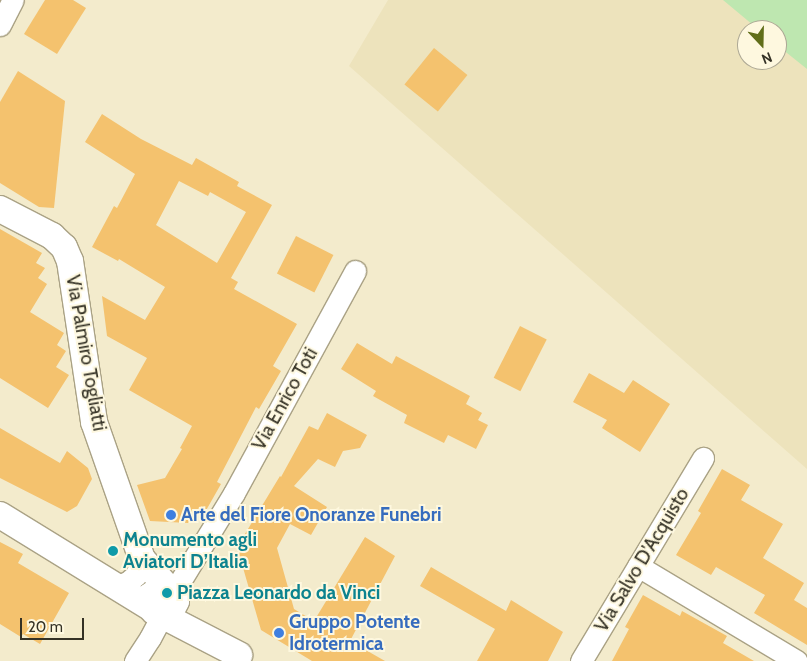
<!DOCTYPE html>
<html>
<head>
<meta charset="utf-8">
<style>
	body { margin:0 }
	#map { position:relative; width:807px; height:661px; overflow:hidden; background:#f3ebcc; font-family:Cabin,sans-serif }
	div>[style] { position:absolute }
	.built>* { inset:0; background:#ede3bc }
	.green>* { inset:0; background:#bee7b0 }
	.building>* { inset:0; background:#f4c26e; transform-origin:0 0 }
	.roads { filter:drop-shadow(1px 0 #aaa285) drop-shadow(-1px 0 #aaa285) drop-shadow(0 1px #aaa285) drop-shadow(0 -1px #aaa285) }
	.minor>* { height:21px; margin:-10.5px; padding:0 10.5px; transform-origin:10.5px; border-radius:10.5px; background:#fff }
	.tertiary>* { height:26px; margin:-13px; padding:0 13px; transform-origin:13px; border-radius:13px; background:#fff }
	.dots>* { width:14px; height:14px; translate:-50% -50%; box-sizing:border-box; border:2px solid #fef8df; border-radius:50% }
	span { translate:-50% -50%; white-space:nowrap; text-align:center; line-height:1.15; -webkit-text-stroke:4px #fef8df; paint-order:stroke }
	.street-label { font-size:19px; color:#343125 }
	.shop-label { font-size:19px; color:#366cbe; font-weight:700 }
	.left { translate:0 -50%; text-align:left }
	.culture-label { font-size:19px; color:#0d838f; font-weight:700 }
	.north { position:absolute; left:737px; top:20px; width:50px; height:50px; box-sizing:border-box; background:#fef8df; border:1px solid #ada895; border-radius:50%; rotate:159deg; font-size:14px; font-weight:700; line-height:20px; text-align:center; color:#343125 }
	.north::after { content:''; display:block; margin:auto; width:18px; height:22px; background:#616e19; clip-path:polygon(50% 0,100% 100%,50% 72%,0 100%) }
	.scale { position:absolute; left:20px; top:618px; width:64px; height:22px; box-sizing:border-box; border:2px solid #343125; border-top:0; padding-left:6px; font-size:15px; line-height:18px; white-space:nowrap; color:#343125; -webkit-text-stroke:4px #fef8df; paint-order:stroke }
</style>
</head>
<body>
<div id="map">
	<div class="built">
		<div style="clip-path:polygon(evenodd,388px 0,807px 0,807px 469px,349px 66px,388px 0,747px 30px,777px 30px,777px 60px,747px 60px,747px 30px)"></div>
	</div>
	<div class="green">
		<div style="clip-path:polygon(723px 0,807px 0,807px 69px,777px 45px,777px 30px,759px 30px)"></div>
	</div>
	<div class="building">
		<div style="clip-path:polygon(45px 0,73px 0,86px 8px,57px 54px,24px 34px)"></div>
		<div style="left:434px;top:48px;width:43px;height:47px;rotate:39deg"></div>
		<div style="clip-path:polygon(18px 71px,65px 101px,54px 208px,39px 207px,0 183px,0 102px)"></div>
		<div style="clip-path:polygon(evenodd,102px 114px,141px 139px,192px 165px,196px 158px,239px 182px,237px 186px,272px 205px,231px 278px,238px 282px,234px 289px,297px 324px,273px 366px,281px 371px,259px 409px,256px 407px,217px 482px,221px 484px,204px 514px,196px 510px,188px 523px,150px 521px,137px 485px,165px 478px,182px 449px,180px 448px,192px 426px,129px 390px,147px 358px,107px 336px,102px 296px,145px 320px,165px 287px,119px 259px,118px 261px,92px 247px,114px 206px,117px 208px,135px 174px,85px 142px,102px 114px,179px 181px,208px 196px,210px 192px,246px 212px,217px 263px,156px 225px,179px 181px)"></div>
		<div style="clip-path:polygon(0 229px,42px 253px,36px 263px,45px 268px,38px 278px,47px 284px,30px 312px,64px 333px,57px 345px,66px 351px,56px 367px,69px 375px,48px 408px,0 378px)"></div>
		<div style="left:296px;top:236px;width:42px;height:42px;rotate:27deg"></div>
		<div style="left:520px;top:326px;width:30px;height:58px;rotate:27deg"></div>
		<div style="clip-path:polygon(357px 343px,392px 364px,396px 356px,470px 396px,466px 404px,482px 413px,478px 420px,488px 425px,476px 449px,448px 435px,444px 443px,404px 423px,407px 415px,373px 396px,376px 391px,341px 369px)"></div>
		<div style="clip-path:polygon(589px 373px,624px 393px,633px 380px,670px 404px,640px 452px,602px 428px,607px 420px,573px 402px)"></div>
		<div style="clip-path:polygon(327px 413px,367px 435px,360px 448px,343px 451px,335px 467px,318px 459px,294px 486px,327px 507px,311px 535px,290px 524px,277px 548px,294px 609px,314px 621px,365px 537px,395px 556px,350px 641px,385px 661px,312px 661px,261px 630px,237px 547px,280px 476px,281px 477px,309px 426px,318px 430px)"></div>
		<div style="clip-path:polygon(0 428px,60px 463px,67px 451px,88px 468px,92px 479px,77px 506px,67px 512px,0 478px)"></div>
		<div style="clip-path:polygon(722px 469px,750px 485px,741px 500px,783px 524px,763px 558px,804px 583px,794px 600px,807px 608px,807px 645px,754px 613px,765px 595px,716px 567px,711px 575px,676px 555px,701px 513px,698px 511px)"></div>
		<div style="clip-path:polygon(0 542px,23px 554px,18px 563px,69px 593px,40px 644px,23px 634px,21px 637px,0 624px)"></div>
		<div style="clip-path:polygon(431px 567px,506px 611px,511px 600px,563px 632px,548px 661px,477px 661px,495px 629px,420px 586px)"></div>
		<div style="clip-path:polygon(643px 595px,680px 616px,682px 611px,727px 636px,723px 643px,754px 661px,612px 661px,629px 629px,625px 627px)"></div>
	</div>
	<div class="roads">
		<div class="minor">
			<div style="left:0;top:25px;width:28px;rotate:-63deg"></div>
			<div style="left:638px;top:566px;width:185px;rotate:30.9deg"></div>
			<div style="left:117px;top:586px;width:12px;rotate:-20deg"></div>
			<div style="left:128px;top:582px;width:11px;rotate:-41deg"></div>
			<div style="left:136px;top:575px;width:17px;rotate:-69deg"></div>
			<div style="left:173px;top:593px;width:117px;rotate:-58.6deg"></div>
			<div style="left:234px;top:493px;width:253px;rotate:-61.4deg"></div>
			<div style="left:135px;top:661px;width:27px;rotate:-57deg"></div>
			<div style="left:150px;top:638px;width:26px;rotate:-62deg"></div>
			<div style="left:581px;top:661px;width:237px;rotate:-59deg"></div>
		</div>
		<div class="tertiary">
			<div style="left:0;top:209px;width:59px;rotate:27.4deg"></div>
			<div style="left:52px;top:236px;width:16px;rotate:43deg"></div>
			<div style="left:64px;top:247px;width:15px;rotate:67deg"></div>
			<div style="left:70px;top:261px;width:163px;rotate:81.5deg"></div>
			<div style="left:94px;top:422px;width:145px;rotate:70.7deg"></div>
			<div style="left:142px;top:559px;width:42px;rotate:47.9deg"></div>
			<div style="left:0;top:515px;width:177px;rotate:31.6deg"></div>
			<div style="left:162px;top:615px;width:8px;rotate:-14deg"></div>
			<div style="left:170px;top:613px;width:13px;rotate:-63deg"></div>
			<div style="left:176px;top:601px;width:9px;rotate:-111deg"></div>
			<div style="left:173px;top:593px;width:13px;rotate:-157deg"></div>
			<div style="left:161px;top:588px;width:14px;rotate:144deg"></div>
			<div style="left:150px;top:596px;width:8px;rotate:97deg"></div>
			<div style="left:149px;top:604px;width:9px;rotate:54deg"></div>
			<div style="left:154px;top:611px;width:96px;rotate:27.4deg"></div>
		</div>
	</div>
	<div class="dots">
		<div style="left:171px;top:515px;background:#3f7fe0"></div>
		<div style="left:113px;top:551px;background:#0f9aa8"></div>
		<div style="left:167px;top:593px;background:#0f9aa8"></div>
		<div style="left:279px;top:633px;background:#3f7fe0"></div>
	</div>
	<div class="street-label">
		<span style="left:86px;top:353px;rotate:80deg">Via Palmiro Togliatti</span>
		<span style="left:285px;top:399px;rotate:-61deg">Via Enrico Toti</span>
		<span style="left:642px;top:560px;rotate:-59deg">Via Salvo D'Acquisto</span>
	</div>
	<div class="shop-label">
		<span class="left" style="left:181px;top:515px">Arte del Fiore Onoranze Funebri</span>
		<span class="left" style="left:289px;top:633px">Gruppo Potente<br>Idrotermica</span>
	</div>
	<div class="culture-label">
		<span class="left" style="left:123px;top:551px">Monumento agli<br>Aviatori D’Italia</span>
		<span class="left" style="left:177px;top:593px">Piazza Leonardo da Vinci</span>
	</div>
	<div class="north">N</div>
	<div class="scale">20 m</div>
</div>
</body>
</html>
